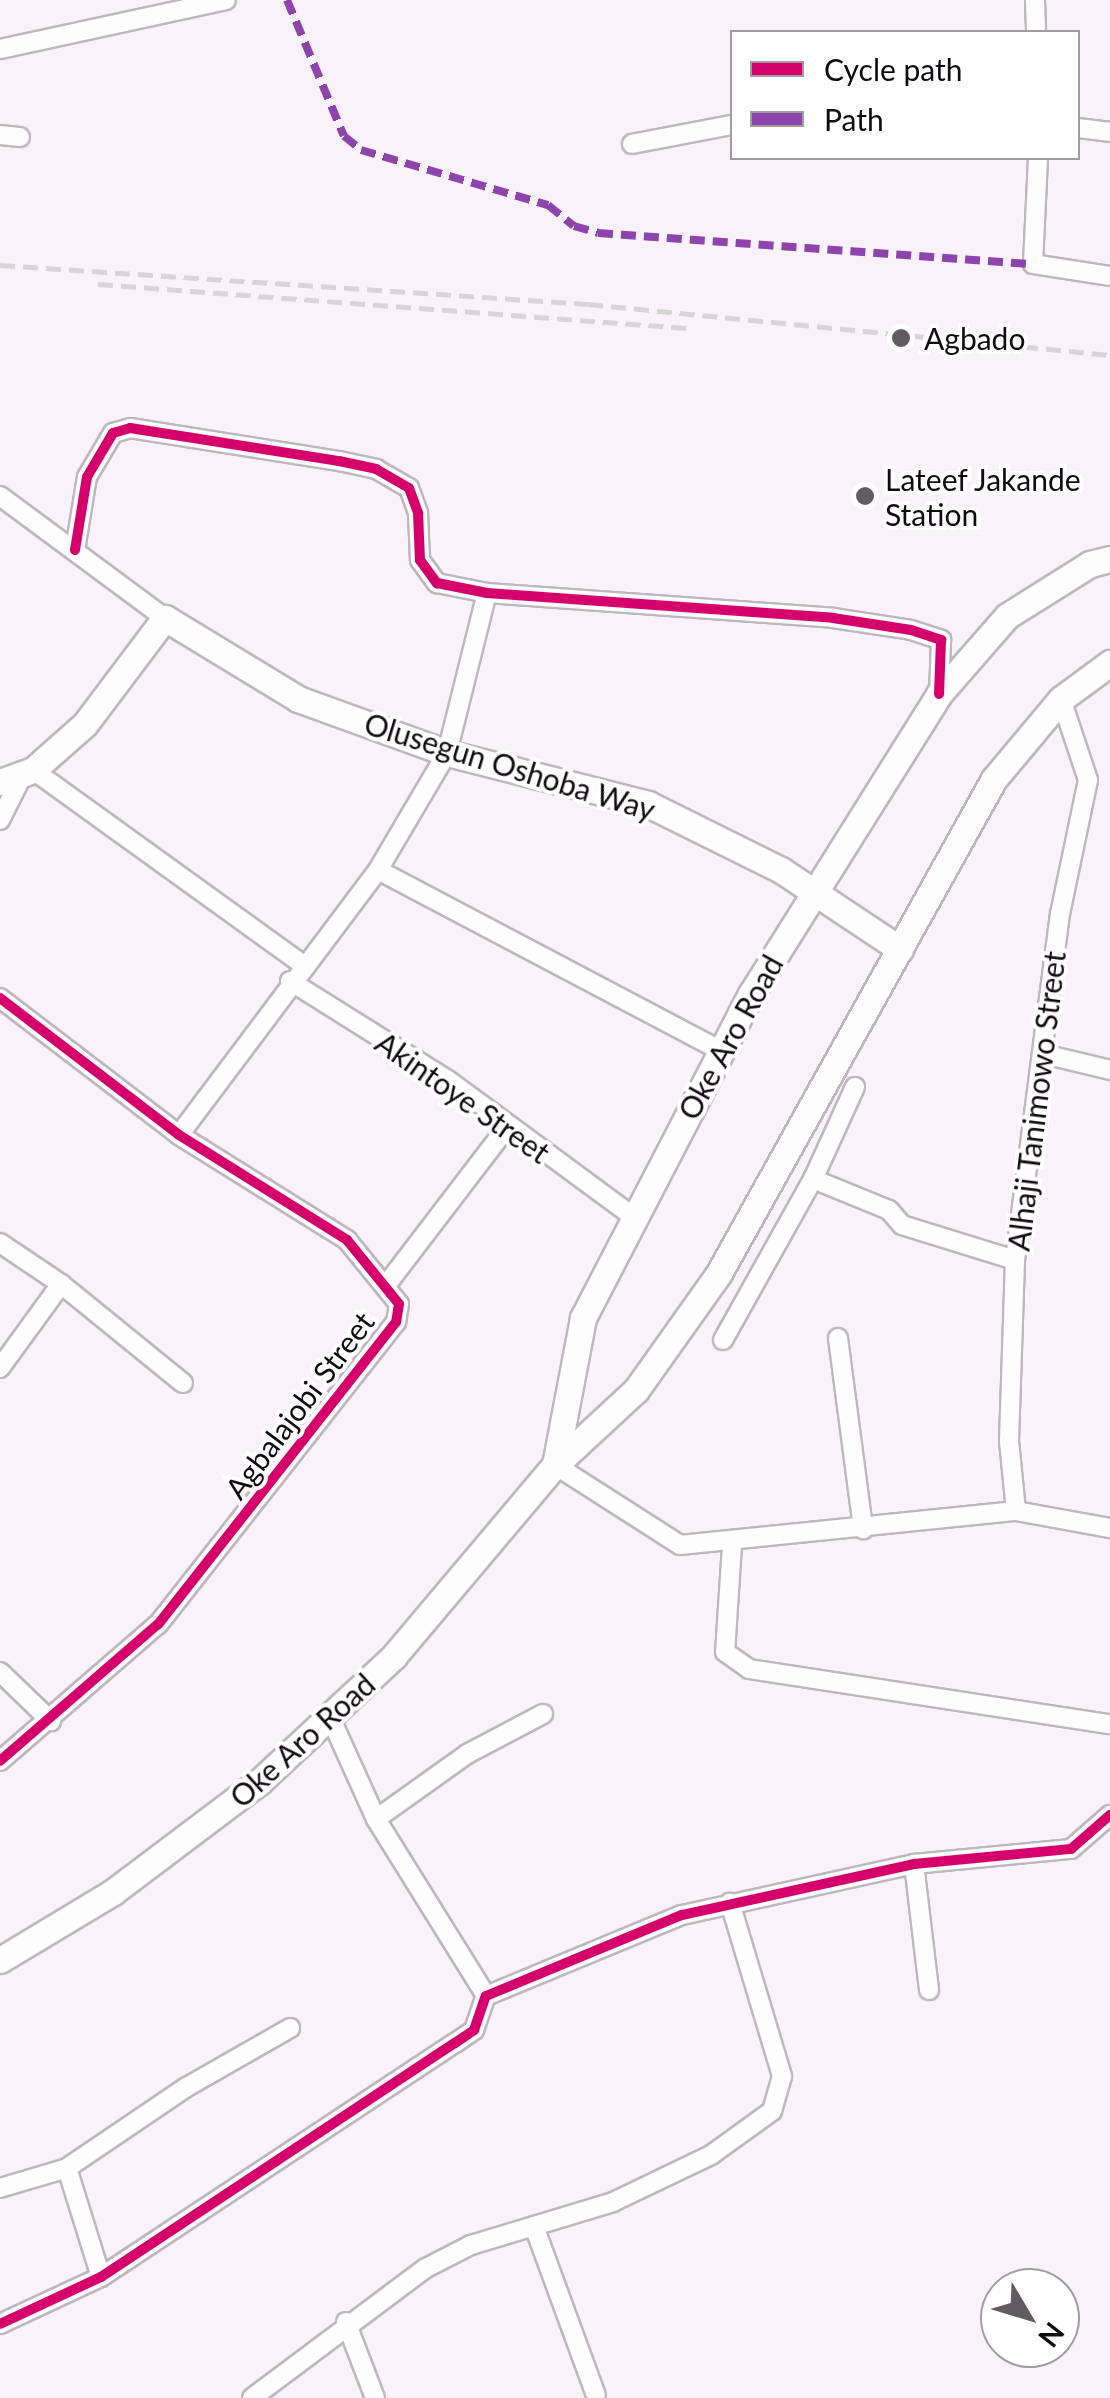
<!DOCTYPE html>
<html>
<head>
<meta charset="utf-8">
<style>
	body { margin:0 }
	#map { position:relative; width:1110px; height:2398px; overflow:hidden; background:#faf2fb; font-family:Lato,sans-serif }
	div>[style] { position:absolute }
	.roads { filter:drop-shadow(2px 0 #beb8be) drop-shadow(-2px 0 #beb8be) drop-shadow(0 2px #beb8be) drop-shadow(0 -2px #beb8be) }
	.minor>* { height:18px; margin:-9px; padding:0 9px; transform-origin:9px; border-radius:9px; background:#fefdfe }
	.secondary>* { height:25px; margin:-12.5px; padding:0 12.5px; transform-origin:12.5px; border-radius:12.5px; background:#fefdfe }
	.rail>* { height:5px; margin-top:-2.5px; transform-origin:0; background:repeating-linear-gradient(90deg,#d7d5d7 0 15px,transparent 0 23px) }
	.quiet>* { height:8px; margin-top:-4px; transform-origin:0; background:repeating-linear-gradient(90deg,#8e44ad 0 15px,transparent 0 23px) }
	.cycleway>* { height:10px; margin:-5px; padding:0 5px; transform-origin:5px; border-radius:5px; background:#d6006c }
	.dots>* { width:28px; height:28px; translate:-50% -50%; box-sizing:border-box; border:5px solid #fff; border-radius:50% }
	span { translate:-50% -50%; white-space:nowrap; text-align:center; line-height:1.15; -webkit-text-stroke:8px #fff; paint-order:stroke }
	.poi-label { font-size:30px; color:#100b10 }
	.left { translate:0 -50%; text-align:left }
	.street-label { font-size:30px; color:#100b10 }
	.legend { position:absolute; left:730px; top:30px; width:350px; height:130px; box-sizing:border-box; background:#fff; border:2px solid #9f9d9f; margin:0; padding:12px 18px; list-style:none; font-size:30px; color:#100b10 }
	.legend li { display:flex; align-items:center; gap:20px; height:50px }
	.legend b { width:50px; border:2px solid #9f9d9f }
	.north { position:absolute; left:980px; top:2268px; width:100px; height:100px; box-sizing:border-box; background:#fff; border:2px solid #9f9d9f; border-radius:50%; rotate:128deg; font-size:28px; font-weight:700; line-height:40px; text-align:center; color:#100b10 }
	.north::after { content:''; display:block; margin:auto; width:35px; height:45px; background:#625c62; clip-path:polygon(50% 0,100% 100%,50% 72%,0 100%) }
</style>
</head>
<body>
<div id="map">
	<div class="roads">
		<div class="minor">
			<div style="left:1035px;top:0;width:32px;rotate:88deg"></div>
			<div style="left:0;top:49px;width:231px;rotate:-12.2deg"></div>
			<div style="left:1078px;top:128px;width:32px;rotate:7deg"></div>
			<div style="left:0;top:135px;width:20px;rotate:6deg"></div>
			<div style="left:632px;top:144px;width:102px;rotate:-10.8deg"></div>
			<div style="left:1038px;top:158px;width:106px;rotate:92.7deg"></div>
			<div style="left:1033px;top:264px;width:78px;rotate:8.9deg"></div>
			<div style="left:0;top:496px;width:205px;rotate:36.5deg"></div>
			<div style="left:75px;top:550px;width:74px;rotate:-80.7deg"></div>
			<div style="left:87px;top:477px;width:51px;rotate:-59.4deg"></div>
			<div style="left:113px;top:433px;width:18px;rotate:-16deg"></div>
			<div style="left:130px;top:428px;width:212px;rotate:9deg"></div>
			<div style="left:339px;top:461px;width:38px;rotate:12deg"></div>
			<div style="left:376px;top:469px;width:38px;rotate:30deg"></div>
			<div style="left:409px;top:488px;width:27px;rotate:70deg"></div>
			<div style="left:418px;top:513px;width:47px;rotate:87.6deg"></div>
			<div style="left:420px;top:560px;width:29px;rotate:54deg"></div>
			<div style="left:437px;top:583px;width:51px;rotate:11.3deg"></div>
			<div style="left:487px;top:593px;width:347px;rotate:4.1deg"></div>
			<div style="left:833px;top:618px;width:79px;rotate:8.7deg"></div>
			<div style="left:911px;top:630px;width:32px;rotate:18deg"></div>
			<div style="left:941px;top:640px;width:54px;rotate:92.1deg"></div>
			<div style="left:33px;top:770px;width:333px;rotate:35.8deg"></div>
			<div style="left:0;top:820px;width:54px;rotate:-63.4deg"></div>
			<div style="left:378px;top:870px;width:386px;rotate:27.8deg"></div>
			<div style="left:290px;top:981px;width:186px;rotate:32.1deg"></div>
			<div style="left:448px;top:1080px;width:231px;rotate:36.4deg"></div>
			<div style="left:0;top:998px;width:225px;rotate:37.4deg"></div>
			<div style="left:179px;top:1135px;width:198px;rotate:32deg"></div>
			<div style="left:347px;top:1240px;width:82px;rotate:50.9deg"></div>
			<div style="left:399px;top:1304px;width:18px;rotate:99deg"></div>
			<div style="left:396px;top:1322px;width:385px;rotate:128.2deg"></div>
			<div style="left:158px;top:1624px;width:209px;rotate:139.1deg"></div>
			<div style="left:1044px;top:1054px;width:68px;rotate:13.6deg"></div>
			<div style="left:855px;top:1087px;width:101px;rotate:114.5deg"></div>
			<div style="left:813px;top:1179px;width:82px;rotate:22.2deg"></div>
			<div style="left:889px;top:1210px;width:20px;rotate:49deg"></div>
			<div style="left:902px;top:1225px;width:118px;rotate:17.2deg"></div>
			<div style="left:179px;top:1135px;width:331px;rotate:-53.1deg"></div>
			<div style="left:378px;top:870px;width:136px;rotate:-59.5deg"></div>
			<div style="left:447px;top:753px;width:165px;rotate:-76deg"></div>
			<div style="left:0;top:1243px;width:73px;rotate:33.9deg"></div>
			<div style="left:61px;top:1284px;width:157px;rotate:39.1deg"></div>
			<div style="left:387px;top:1284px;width:198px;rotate:-52.6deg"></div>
			<div style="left:838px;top:1338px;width:193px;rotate:82.5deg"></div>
			<div style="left:723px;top:1340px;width:184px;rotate:-60.8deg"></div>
			<div style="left:0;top:1368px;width:104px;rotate:-54deg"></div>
			<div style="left:555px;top:1465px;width:148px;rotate:32.6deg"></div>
			<div style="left:680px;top:1545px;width:338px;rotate:-5.8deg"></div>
			<div style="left:1016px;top:1511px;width:96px;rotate:10.3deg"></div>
			<div style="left:1016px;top:1511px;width:70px;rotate:-95.7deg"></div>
			<div style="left:1009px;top:1441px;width:181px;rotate:-88.1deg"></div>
			<div style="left:1015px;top:1260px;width:349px;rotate:-82.6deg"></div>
			<div style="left:1060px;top:914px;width:137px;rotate:-78.2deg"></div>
			<div style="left:1088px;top:780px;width:85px;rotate:-108.4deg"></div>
			<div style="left:732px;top:1545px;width:107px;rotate:93.7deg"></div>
			<div style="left:725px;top:1652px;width:29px;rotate:35deg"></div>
			<div style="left:749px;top:1669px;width:365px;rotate:8.7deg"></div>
			<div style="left:0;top:1672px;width:71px;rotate:43.9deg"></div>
			<div style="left:330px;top:1717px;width:112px;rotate:65.7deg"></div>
			<div style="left:376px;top:1819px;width:208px;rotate:58.1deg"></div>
			<div style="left:376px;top:1819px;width:112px;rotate:-35.5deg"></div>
			<div style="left:467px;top:1754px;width:86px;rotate:-27.8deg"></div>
			<div style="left:914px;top:1864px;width:127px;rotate:83.2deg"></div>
			<div style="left:67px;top:2168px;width:114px;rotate:72.7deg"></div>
			<div style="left:0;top:2188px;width:70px;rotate:-16.6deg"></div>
			<div style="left:67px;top:2168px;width:143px;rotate:-34.1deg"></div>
			<div style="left:185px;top:2088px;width:121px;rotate:-29.7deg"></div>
			<div style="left:534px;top:2226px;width:180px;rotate:69.9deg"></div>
			<div style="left:346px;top:2322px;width:81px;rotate:69.1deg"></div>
			<div style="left:0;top:2324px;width:111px;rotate:-25deg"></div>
			<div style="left:101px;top:2277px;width:424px;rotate:-33.5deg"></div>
			<div style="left:455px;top:2043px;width:23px;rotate:-34deg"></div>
			<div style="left:474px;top:2030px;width:36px;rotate:-71deg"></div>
			<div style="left:486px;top:1996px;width:212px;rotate:-22.5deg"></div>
			<div style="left:682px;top:1915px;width:238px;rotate:-12.4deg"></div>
			<div style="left:914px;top:1864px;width:158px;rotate:-5.5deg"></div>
			<div style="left:1071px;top:1849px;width:52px;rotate:-41.1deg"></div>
			<div style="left:252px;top:2398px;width:217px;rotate:-36.8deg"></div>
			<div style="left:426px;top:2268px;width:51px;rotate:-27.1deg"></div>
			<div style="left:471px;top:2245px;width:148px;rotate:-16.8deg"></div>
			<div style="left:613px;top:2202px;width:109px;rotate:-25.6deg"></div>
			<div style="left:711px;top:2155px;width:75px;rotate:-35.8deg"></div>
			<div style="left:772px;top:2111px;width:36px;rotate:-74deg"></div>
			<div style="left:782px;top:2076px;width:181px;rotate:-106.7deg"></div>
		</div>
		<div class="secondary">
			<div style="left:0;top:782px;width:35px;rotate:-20deg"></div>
			<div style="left:33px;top:770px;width:69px;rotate:-41.5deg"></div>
			<div style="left:85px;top:724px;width:133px;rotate:-53deg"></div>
			<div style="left:165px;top:618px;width:156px;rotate:31.3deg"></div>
			<div style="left:298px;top:699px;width:158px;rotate:19.9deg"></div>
			<div style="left:447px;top:753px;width:207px;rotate:14.2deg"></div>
			<div style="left:648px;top:804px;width:148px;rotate:26.4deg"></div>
			<div style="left:781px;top:870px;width:143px;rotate:33.6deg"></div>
			<div style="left:555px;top:1465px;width:150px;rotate:-79.2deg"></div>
			<div style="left:583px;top:1318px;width:365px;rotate:-62.6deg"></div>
			<div style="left:751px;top:994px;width:354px;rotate:-57.9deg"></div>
			<div style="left:939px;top:694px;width:103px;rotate:-48.9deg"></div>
			<div style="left:1007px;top:616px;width:98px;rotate:-32.1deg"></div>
			<div style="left:1090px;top:564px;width:21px;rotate:-14deg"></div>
			<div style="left:0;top:1960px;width:132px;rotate:-31deg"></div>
			<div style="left:113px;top:1892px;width:183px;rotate:-37deg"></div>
			<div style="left:259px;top:1782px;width:185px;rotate:-43deg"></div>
			<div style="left:394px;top:1656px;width:250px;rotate:-49.9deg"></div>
			<div style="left:555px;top:1465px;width:110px;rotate:-42.8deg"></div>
			<div style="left:636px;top:1390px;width:143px;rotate:-54.6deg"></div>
			<div style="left:719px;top:1273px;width:565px;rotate:-60.9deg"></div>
			<div style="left:994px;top:779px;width:104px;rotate:-50.1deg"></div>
			<div style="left:1061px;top:699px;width:61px;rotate:-36.3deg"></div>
		</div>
	</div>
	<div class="rail">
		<div style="left:0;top:265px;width:589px;rotate:3.79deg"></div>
		<div style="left:588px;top:304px;width:524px;rotate:5.58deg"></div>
		<div style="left:98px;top:284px;width:590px;rotate:4.28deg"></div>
	</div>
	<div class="quiet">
		<div style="left:287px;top:0;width:147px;rotate:67.3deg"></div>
		<div style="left:344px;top:136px;width:22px;rotate:39deg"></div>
		<div style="left:361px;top:150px;width:195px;rotate:16.4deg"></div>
		<div style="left:548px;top:205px;width:33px;rotate:39deg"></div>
		<div style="left:574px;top:226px;width:25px;rotate:16deg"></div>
		<div style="left:598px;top:233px;width:436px;rotate:4.1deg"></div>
	</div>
	<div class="cycleway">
		<div style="left:75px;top:550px;width:74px;rotate:-80.7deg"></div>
		<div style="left:87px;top:477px;width:51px;rotate:-59.4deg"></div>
		<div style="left:113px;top:433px;width:18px;rotate:-16deg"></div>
		<div style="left:130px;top:428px;width:212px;rotate:9deg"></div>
		<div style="left:339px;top:461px;width:38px;rotate:12deg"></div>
		<div style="left:376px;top:469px;width:38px;rotate:30deg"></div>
		<div style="left:409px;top:488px;width:27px;rotate:70deg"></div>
		<div style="left:418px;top:513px;width:47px;rotate:87.6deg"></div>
		<div style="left:420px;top:560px;width:29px;rotate:54deg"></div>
		<div style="left:437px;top:583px;width:51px;rotate:11.3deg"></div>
		<div style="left:487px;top:593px;width:347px;rotate:4.1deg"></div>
		<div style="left:833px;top:618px;width:79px;rotate:8.7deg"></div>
		<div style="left:911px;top:630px;width:32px;rotate:18deg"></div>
		<div style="left:941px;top:640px;width:54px;rotate:92.1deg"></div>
		<div style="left:0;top:998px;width:225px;rotate:37.4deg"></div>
		<div style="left:179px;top:1135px;width:198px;rotate:32deg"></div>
		<div style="left:347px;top:1240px;width:82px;rotate:50.9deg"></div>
		<div style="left:399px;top:1304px;width:18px;rotate:99deg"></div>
		<div style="left:396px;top:1322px;width:385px;rotate:128.2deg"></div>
		<div style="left:158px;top:1624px;width:209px;rotate:139.1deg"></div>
		<div style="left:0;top:2324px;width:111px;rotate:-25deg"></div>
		<div style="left:101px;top:2277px;width:424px;rotate:-33.5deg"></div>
		<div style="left:455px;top:2043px;width:23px;rotate:-34deg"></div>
		<div style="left:474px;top:2030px;width:36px;rotate:-71deg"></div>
		<div style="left:486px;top:1996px;width:212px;rotate:-22.5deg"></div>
		<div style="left:682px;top:1915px;width:238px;rotate:-12.4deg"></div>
		<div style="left:914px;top:1864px;width:158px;rotate:-5.5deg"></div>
		<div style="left:1071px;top:1849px;width:52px;rotate:-41.1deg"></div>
	</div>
	<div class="dots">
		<div style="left:901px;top:338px;background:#625c62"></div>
		<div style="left:865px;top:496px;background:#625c62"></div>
	</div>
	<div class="poi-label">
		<span class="left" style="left:924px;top:338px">Agbado</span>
		<span class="left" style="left:885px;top:496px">Lateef Jakande<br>Station</span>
	</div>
	<div class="street-label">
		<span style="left:510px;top:766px;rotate:17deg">Olusegun Oshoba Way</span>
		<span style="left:730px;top:1037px;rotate:-61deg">Oke Aro Road</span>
		<span style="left:463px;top:1097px;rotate:35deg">Akintoye Street</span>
		<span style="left:1036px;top:1101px;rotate:-83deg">Alhaji Tanimowo Street</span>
		<span style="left:299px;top:1405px;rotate:-53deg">Agbalajobi Street</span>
		<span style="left:302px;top:1740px;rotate:-42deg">Oke Aro Road</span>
	</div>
	<ul class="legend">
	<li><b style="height:12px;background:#d6006c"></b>Cycle path</li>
	<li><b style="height:12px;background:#8e44ad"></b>Path</li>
	</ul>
	<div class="north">N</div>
</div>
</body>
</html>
